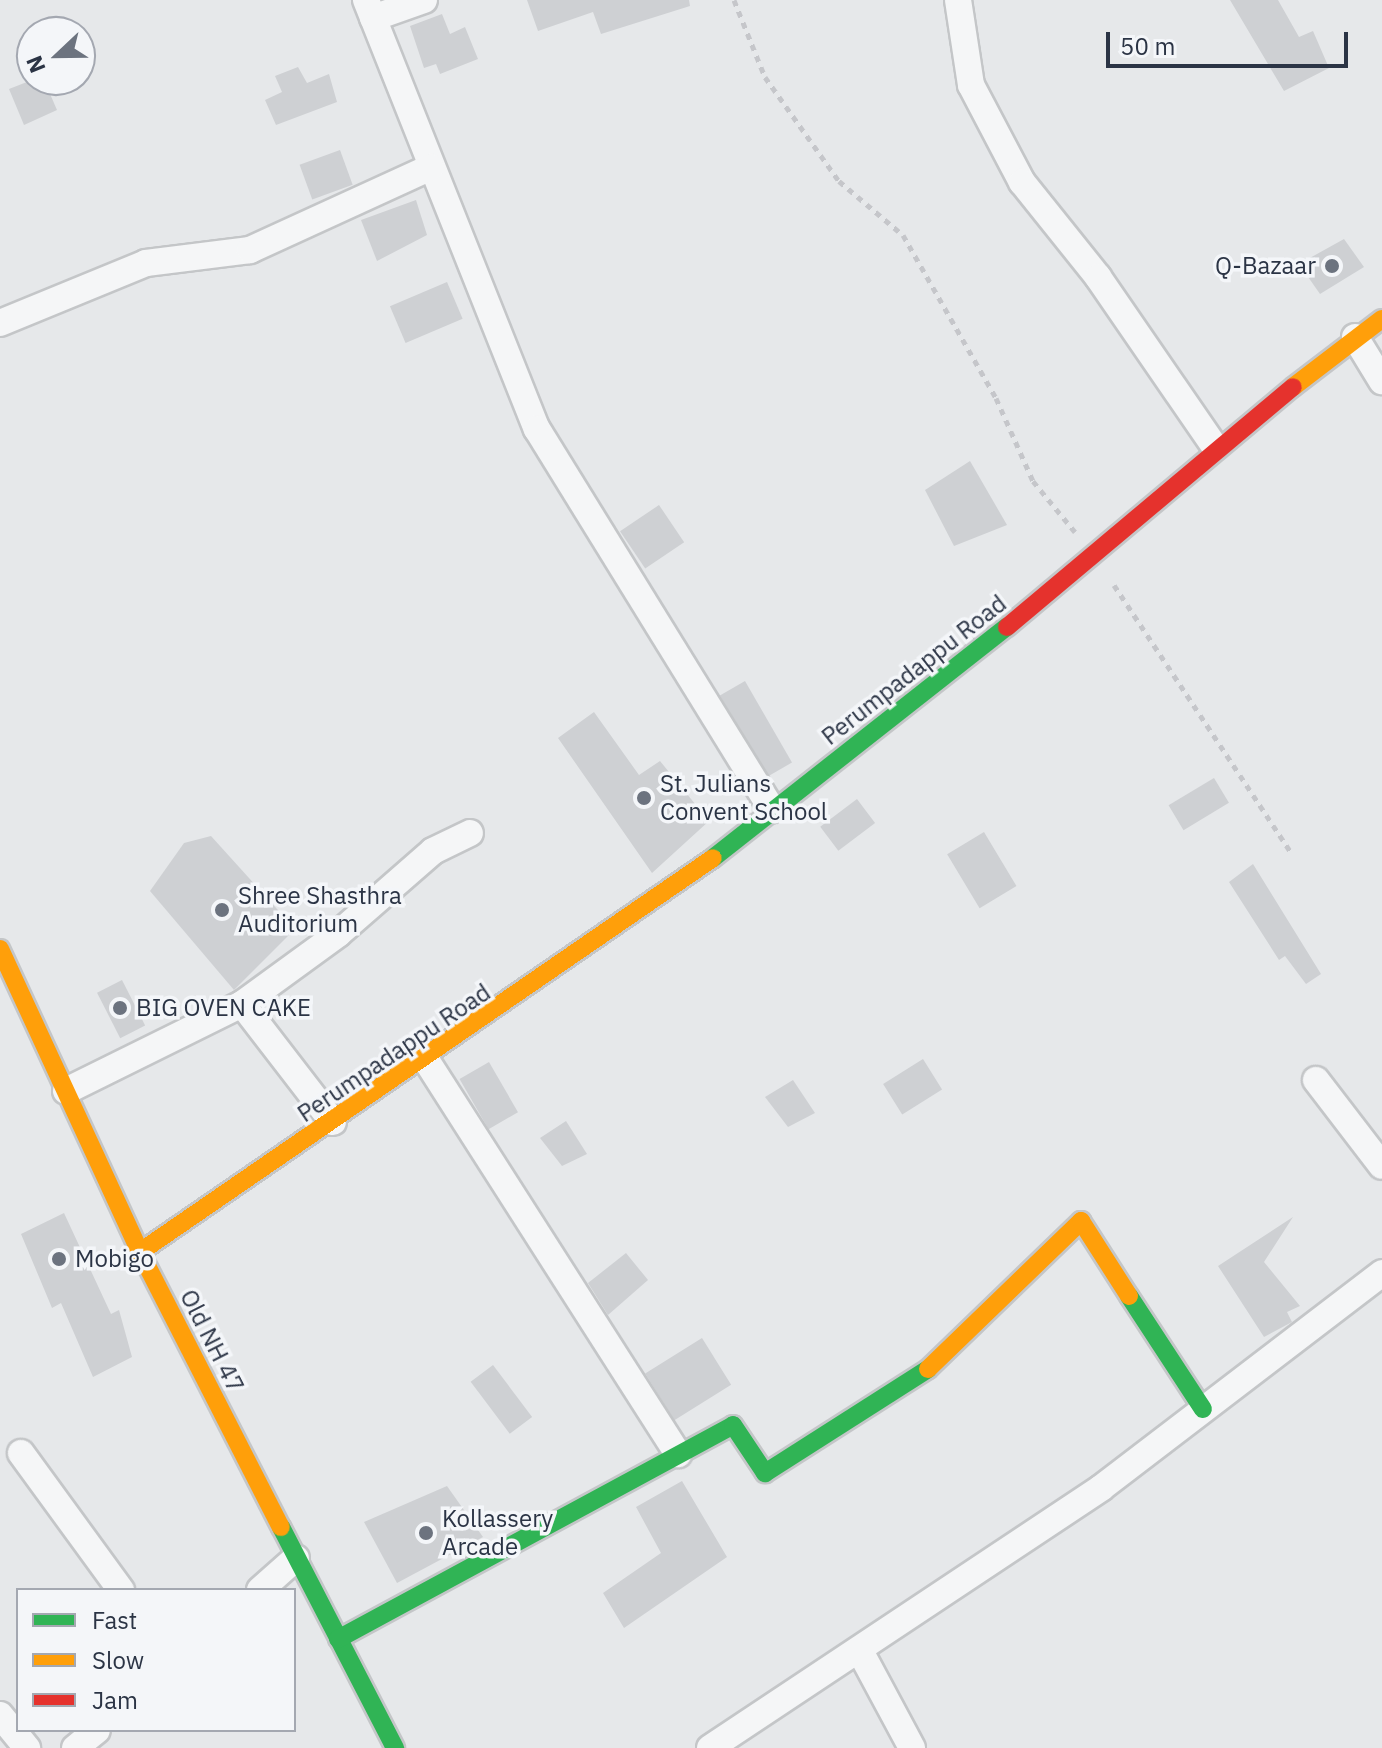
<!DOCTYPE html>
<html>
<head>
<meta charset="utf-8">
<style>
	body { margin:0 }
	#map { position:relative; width:1382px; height:1748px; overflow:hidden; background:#e6e8ea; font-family:"IBM Plex Sans",sans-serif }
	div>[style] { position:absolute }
	.building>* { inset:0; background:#ced0d3; transform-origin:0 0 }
	.path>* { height:5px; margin-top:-2.5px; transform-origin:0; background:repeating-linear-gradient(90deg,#c5c6ca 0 6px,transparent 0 12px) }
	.roads { filter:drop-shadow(2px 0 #c4c6c8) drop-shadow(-2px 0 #c4c6c8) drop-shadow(0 2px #c4c6c8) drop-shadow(0 -2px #c4c6c8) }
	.street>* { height:26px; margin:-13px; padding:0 13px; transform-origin:13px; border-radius:13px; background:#f5f6f7 }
	.fast>* { height:18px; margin:-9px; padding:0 9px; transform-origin:9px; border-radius:9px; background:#30b455 }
	.slow>* { height:18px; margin:-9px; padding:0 9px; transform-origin:9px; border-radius:9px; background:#ff9f0a }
	.jam>* { height:18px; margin:-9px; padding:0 9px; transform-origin:9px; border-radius:9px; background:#e5322d }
	.dots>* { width:22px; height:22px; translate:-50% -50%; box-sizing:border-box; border:4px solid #f4f6f9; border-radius:50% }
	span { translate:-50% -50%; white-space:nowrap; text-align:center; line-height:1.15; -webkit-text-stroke:7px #f4f6f9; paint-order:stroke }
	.poi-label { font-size:24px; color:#2b3445 }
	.right { translate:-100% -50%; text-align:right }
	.left { translate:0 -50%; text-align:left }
	.street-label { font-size:24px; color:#2b3445 }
	.legend { position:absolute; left:16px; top:1588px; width:280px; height:144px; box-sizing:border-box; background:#f4f6f9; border:2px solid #a4a8b1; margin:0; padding:10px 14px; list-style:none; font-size:24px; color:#2b3445 }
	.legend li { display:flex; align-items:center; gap:16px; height:40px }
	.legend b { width:40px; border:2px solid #a4a8b1 }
	.north { position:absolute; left:16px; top:16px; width:80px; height:80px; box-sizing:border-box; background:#f4f6f9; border:2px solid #a4a8b1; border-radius:50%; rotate:248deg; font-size:22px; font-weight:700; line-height:32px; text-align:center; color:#2b3445 }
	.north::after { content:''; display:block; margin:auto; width:28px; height:36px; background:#6c737f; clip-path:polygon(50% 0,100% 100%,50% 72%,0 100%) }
	.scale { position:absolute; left:1106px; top:32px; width:242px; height:36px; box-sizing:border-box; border:4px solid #2b3445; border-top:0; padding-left:10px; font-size:24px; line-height:28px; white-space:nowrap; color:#2b3445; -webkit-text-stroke:6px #f4f6f9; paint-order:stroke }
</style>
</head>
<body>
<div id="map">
	<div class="building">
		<div style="clip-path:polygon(527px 0,689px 0,690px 6px,601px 34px,593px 12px,538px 31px)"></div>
		<div style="clip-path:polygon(1230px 0,1278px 0,1299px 37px,1313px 31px,1329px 68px,1284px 91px)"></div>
		<div style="clip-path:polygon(442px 14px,450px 34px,465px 27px,478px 59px,440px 74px,436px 64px,424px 68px,410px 26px)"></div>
		<div style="clip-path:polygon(298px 67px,307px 83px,329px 74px,337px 102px,276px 125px,265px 100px,282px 92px,275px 76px)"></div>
		<div style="clip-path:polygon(32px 80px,44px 80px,57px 110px,24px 125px,9px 89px)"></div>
		<div style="left:340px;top:150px;width:37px;height:43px;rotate:70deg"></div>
		<div style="clip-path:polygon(416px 200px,427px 235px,377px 261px,361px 220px)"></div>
		<div style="clip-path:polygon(1344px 239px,1364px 267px,1320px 294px,1299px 264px)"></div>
		<div style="left:447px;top:282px;width:40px;height:62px;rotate:67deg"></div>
		<div style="clip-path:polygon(970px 461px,1007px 525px,954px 546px,925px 490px)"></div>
		<div style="left:659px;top:505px;width:45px;height:47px;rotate:56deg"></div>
		<div style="left:745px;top:681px;width:94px;height:29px;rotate:60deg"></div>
		<div style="clip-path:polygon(594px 712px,639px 775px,660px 761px,709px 821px,652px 873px,558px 738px)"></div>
		<div style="left:1214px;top:778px;width:29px;height:53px;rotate:59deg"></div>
		<div style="left:857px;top:799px;width:30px;height:46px;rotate:53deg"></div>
		<div style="left:984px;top:832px;width:63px;height:43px;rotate:59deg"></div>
		<div style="clip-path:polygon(211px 836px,295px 929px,234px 990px,150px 891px,184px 843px)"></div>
		<div style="clip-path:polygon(1253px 864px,1321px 974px,1306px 984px,1285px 956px,1279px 960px,1229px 882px)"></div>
		<div style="left:122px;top:980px;width:51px;height:28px;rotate:63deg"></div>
		<div style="left:923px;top:1059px;width:36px;height:47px;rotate:58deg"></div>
		<div style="left:489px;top:1062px;width:58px;height:34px;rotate:60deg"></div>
		<div style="clip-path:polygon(793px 1080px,815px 1113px,788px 1127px,765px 1097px)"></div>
		<div style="clip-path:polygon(566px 1121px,587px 1154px,562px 1166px,540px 1138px)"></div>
		<div style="clip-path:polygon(64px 1213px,111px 1314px,119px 1310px,132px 1357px,93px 1377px,61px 1303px,52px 1308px,21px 1234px)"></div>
		<div style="clip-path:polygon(1293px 1217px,1264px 1262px,1300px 1306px,1287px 1312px,1292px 1322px,1264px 1337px,1218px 1266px)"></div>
		<div style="clip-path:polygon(626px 1253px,648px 1280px,608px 1315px,588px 1283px)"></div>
		<div style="left:702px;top:1338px;width:55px;height:67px;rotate:58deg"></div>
		<div style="left:493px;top:1365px;width:65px;height:28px;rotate:53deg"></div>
		<div style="clip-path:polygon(682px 1481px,727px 1557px,624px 1628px,603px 1593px,661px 1553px,636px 1507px)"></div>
		<div style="clip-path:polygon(447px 1486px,483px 1537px,397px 1583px,364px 1522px)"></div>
	</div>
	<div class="path">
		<div style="left:734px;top:0;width:83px;rotate:68.1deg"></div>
		<div style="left:765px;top:77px;width:128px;rotate:54.6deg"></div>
		<div style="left:839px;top:181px;width:84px;rotate:40.2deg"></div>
		<div style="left:903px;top:235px;width:188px;rotate:60.3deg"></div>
		<div style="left:996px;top:398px;width:91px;rotate:66deg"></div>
		<div style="left:1033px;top:481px;width:66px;rotate:50.5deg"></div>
		<div style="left:1114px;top:585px;width:320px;rotate:56.5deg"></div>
	</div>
	<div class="roads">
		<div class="street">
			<div style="left:366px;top:0;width:462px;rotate:68.3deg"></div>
			<div style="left:537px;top:429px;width:447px;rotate:58.3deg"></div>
			<div style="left:958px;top:0;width:86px;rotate:81.3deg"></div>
			<div style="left:971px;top:85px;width:110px;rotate:62.3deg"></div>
			<div style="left:1022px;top:182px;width:122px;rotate:51.3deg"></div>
			<div style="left:1098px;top:277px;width:206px;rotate:55.5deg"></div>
			<div style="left:373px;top:18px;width:54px;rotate:-19.4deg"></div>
			<div style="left:0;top:323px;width:158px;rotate:-22.3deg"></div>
			<div style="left:146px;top:263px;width:105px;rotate:-7.1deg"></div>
			<div style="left:250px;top:250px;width:199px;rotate:-24.6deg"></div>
			<div style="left:1355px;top:337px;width:52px;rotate:58.5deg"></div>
			<div style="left:242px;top:1004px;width:149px;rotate:52.4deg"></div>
			<div style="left:426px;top:1060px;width:468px;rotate:57.4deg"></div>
			<div style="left:1316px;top:1080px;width:108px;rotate:52.5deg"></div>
			<div style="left:66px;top:1091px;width:196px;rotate:-26.3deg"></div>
			<div style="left:242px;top:1004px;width:119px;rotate:-36.1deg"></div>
			<div style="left:338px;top:934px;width:126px;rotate:-41.1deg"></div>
			<div style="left:433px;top:851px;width:41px;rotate:-25.9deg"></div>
			<div style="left:21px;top:1453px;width:170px;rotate:53.9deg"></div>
			<div style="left:260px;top:1590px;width:48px;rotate:-41.6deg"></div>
			<div style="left:860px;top:1651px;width:110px;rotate:61.8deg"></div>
			<div style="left:0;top:1715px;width:43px;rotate:50.7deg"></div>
			<div style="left:75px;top:1748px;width:28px;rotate:-39deg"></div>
			<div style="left:710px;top:1748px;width:470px;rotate:-33.6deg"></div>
			<div style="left:1101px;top:1488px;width:354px;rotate:-37.4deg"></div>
		</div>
		<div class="fast">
			<div style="left:713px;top:858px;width:374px;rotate:-38.2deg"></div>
			<div style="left:1129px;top:1296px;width:135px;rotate:56.8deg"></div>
			<div style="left:281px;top:1527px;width:249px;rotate:62.7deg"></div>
			<div style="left:338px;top:1639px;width:449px;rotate:-28.4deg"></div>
			<div style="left:733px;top:1425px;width:58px;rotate:56.3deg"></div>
			<div style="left:765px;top:1473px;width:193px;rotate:-32.5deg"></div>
		</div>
		<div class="slow">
			<div style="left:1293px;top:387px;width:112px;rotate:-37.4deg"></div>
			<div style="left:0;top:949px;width:334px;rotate:65.2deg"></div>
			<div style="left:140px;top:1252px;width:309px;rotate:62.9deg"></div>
			<div style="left:140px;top:1252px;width:695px;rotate:-34.51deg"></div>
			<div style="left:928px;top:1369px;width:213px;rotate:-44deg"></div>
			<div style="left:1081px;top:1221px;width:89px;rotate:57.4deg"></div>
		</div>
		<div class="jam">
			<div style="left:1007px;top:627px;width:373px;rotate:-40deg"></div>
		</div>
	</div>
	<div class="dots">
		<div style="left:1332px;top:266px;background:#6c737f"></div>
		<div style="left:644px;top:798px;background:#6c737f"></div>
		<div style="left:222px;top:910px;background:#6c737f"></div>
		<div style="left:120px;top:1008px;background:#6c737f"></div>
		<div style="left:59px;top:1259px;background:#6c737f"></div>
		<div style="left:426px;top:1533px;background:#6c737f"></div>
	</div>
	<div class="poi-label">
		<span class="right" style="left:1316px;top:266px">Q-Bazaar</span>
		<span class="left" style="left:660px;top:798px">St. Julians<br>Convent School</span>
		<span class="left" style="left:238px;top:910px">Shree Shasthra<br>Auditorium</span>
		<span class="left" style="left:136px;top:1008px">BIG OVEN CAKE</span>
		<span class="left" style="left:75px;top:1259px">Mobigo</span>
		<span class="left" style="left:442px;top:1533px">Kollassery<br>Arcade</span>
	</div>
	<div class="street-label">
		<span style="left:914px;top:670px;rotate:-38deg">Perumpadappu Road</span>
		<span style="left:394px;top:1053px;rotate:-34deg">Perumpadappu Road</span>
		<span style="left:212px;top:1341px;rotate:63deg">Old NH 47</span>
	</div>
	<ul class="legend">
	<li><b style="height:10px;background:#30b455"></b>Fast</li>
	<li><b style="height:10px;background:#ff9f0a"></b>Slow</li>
	<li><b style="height:10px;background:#e5322d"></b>Jam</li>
	</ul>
	<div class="north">N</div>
	<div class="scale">50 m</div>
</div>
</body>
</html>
